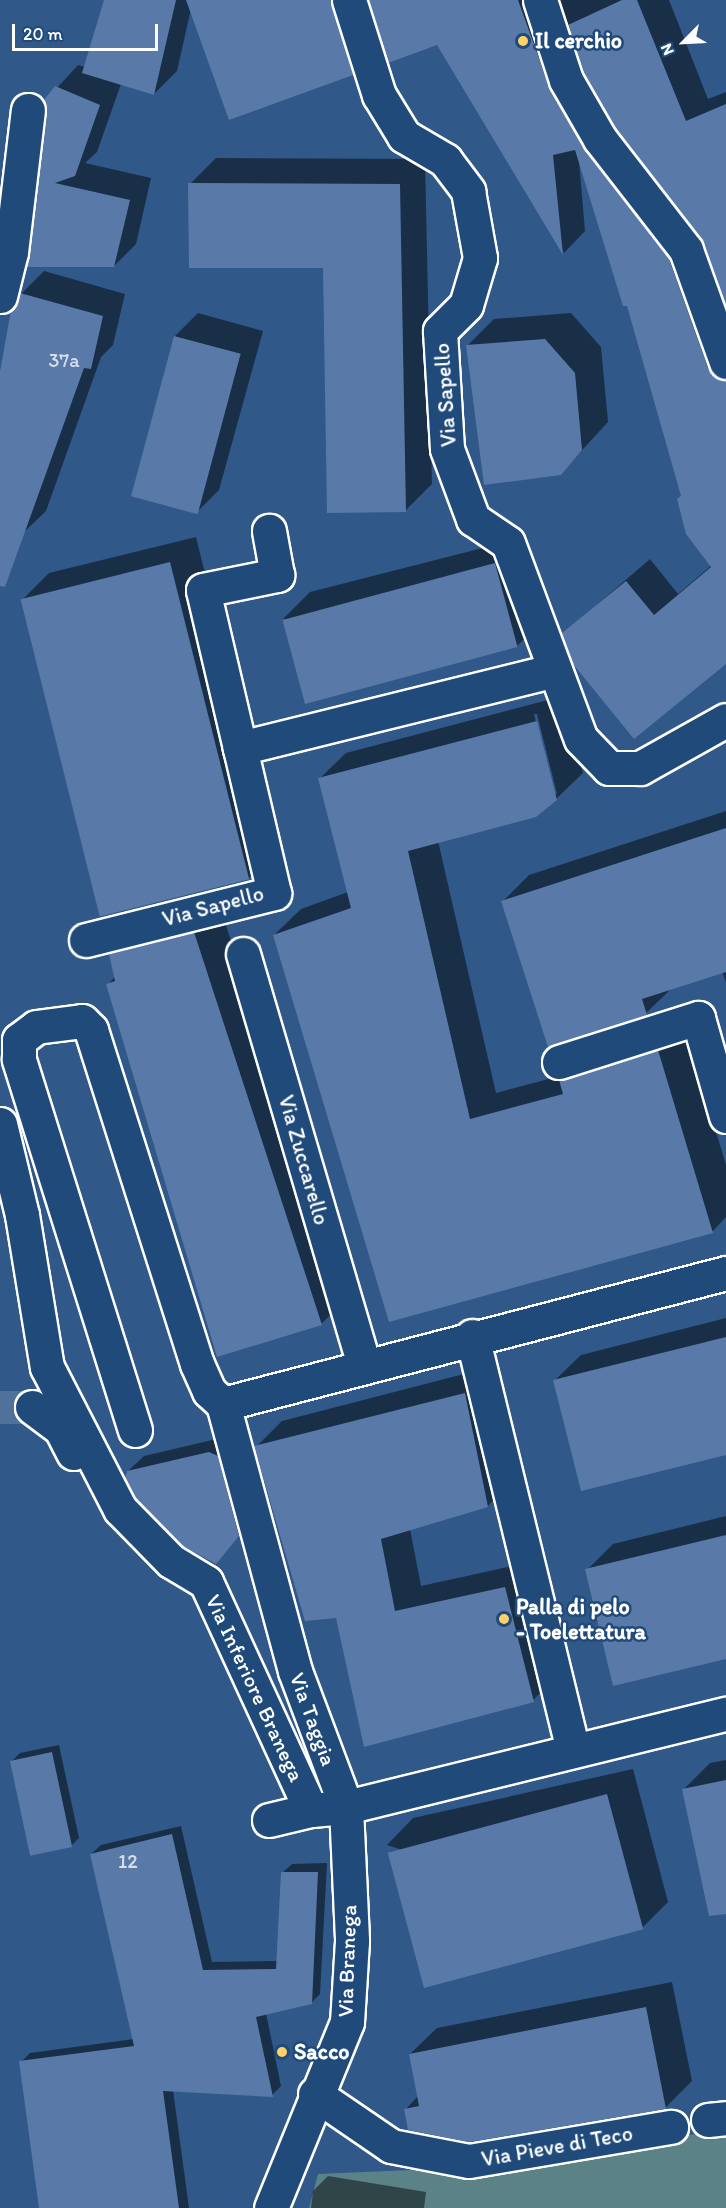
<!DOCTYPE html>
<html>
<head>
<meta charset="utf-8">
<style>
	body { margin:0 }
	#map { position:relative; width:726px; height:2208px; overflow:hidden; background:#305888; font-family:Itim,sans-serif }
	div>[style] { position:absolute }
	.green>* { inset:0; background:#5b8287 }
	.shadow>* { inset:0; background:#0007 }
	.building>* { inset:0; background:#597aa9; transform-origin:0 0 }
	.minor-tunnel>* { height:33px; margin-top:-16.5px; transform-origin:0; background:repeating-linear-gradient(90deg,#4f719a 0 33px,transparent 0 49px) }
	.roads { filter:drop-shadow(2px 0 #fff) drop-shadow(-2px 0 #fff) drop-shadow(0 2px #fff) drop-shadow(0 -2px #fff) }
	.minor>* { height:33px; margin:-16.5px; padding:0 16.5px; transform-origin:16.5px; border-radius:16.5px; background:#1f4a7a }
	.dots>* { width:16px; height:16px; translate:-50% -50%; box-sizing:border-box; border:3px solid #1f4a7a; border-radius:50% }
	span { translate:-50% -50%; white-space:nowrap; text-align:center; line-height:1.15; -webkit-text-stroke:5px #1f4a7a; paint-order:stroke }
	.number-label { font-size:20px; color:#d6deea }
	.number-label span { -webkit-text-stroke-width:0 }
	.poi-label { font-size:22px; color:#fff; font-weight:700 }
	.left { translate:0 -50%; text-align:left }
	.street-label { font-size:22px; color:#fff }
	.north { position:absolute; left:654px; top:12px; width:60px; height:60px; -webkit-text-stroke:4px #1f4a7a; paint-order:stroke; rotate:246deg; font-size:16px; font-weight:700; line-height:24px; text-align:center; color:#fff }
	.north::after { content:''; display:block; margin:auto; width:21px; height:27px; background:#fff; clip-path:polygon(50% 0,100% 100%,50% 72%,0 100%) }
	.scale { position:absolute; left:12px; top:24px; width:146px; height:27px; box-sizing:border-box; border:3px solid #fff; border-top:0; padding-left:8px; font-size:18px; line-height:21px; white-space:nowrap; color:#fff; -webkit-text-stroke:4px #1f4a7a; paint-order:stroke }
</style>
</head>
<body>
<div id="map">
	<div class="green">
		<div style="clip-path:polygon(726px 2130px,726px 2208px,309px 2208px,318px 2174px,434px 2169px)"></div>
	</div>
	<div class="shadow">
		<div style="clip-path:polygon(106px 0,361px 0,375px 51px,352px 74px,191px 9px,177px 71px,154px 94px,121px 84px,97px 152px,85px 163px,151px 178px,136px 244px,114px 266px,28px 266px,45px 101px,78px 65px,85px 67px)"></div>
		<div style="clip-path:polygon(368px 0,550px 0,572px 66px,726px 325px,726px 662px,563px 634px,650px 559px,678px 594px,712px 565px,682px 495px,629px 304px,579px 161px,585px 231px,564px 253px,438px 43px,389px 61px)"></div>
		<div style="clip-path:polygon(559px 0,669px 0,708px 99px,726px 92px,726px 305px,705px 243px,585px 72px)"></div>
		<div style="clip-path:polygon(216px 158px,425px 159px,432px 484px,405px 511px,324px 267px,190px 184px)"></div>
		<div style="clip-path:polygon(44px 271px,125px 294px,113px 345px,101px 357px,46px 511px,23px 533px,0 525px,0 403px,21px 294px)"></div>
		<div style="clip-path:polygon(198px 313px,263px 331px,219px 490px,196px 513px,175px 336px)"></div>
		<div style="clip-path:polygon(571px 313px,601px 347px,608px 422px,560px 474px,468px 345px,494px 319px)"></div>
		<div style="clip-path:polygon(196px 537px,274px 852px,248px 879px,23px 599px,49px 573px)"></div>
		<div style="clip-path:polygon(522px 538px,544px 620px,517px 646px,283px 619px,310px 592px)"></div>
		<div style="clip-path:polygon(evenodd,563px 696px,583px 773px,556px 799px,438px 841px,496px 1093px,567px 1074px,684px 1025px,726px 1165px,726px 1217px,712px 1232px,390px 1320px,274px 935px,301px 909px,348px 892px,319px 779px,346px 753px,563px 696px,534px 714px,537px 714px,557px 794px,554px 794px,534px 714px)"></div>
		<div style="clip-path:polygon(726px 811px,726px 983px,722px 971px,672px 988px,646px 1013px,503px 901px,529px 875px)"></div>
		<div style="clip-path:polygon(220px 907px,348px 1298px,321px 1324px,107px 985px,116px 976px,110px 954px,137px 928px)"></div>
		<div style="clip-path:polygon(726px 1318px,726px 1453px,554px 1381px,581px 1355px)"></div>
		<div style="clip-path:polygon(491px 1367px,514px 1479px,488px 1506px,410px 1529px,421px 1586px,531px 1562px,560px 1674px,533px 1700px,337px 1616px,256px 1447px,282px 1421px)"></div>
		<div style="clip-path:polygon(225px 1437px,254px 1519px,216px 1562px,128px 1471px,144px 1456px)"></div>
		<div style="clip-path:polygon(726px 1516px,726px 1657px,587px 1570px,613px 1544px)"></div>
		<div style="clip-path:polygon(59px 1745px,79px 1838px,71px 1846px,12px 1761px,20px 1753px)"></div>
		<div style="clip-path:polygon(726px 1760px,726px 1904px,683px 1790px,710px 1763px)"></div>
		<div style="clip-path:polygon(633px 1769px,668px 1902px,642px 1928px,387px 1845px,413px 1818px)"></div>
		<div style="clip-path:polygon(181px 1826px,212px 1962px,278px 1961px,282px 1873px,292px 1864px,327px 1863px,320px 1994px,311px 2003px,266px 2013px,281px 2086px,272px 2095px,173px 2090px,189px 2208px,40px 2208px,21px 2062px,30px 2053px,134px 2039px,91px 1854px,101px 1845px)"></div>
		<div style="clip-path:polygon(672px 1982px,692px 2081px,666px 2107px,406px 2109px,418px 2096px,410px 2054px,437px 2028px)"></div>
		<div style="clip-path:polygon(328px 2176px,426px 2192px,424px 2208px,311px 2208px,313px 2191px)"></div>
	</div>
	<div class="building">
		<div style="clip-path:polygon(104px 0,176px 0,154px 95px,82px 73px)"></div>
		<div style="clip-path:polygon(186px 0,331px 0,353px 75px,229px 120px)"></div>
		<div style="clip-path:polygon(369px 0,518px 0,550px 89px,585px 150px,669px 259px,708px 368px,726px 380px,726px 664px,634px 739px,573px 664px,562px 633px,626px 581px,654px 615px,711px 567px,686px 534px,677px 499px,681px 496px,627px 306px,623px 306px,575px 150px,553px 155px,563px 255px,437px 45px,388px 63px)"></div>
		<div style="clip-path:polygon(622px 0,637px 0,686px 121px,726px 104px,726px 306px,701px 239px,616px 129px,583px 72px,568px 25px)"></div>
		<div style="clip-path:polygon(55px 86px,100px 105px,75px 176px,55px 183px,130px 200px,114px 267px,27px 267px,47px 112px,44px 100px)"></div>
		<div style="clip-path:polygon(188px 183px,400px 184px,406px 512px,327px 513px,323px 268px,189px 268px)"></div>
		<div style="clip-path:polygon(20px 293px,103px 316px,91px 369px,84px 368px,5px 587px,0 586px,0 372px,11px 310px)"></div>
		<div style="left:174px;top:336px;width:69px;height:166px;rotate:15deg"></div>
		<div style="clip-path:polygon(545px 339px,575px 373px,582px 450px,561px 475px,484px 485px,466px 345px)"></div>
		<div style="left:170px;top:562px;width:327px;height:154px;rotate:76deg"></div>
		<div style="left:495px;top:563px;width:87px;height:220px;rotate:75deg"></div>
		<div style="clip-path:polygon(537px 721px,557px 800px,536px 817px,408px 851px,470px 1119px,563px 1094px,559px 1080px,658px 1050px,713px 1233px,389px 1322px,273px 935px,351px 908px,318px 778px)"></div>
		<div style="clip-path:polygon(726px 828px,726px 972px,642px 999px,647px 1015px,548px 1047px,501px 901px)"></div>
		<div style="clip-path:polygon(194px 932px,322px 1325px,217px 1357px,106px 984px,115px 981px,109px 954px)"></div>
		<div style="clip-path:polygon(726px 1337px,726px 1455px,581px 1491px,553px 1380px)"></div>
		<div style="clip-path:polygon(465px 1393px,488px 1507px,381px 1539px,395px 1611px,505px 1587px,534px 1702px,364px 1747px,336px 1618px,305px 1621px,254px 1446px)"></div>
		<div style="clip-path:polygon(209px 1452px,218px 1456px,239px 1536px,216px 1564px,183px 1546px,135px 1498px,125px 1479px,127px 1471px)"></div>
		<div style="clip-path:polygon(726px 1535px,726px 1659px,613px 1686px,585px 1569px)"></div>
		<div style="left:52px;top:1752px;width:97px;height:43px;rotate:78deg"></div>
		<div style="clip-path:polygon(726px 1780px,726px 1914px,709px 1916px,682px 1789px)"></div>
		<div style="left:607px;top:1794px;width:140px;height:227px;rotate:75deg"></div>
		<div style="clip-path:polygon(172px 1834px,203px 1970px,276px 1969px,281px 1872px,318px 1872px,312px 2004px,256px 2017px,273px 2097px,163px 2091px,179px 2208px,39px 2208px,19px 2061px,134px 2046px,90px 1854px)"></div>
		<div style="clip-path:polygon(646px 2007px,666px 2109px,469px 2142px,408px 2130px,404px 2109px,419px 2106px,409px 2054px)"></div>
	</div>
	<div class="minor-tunnel">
		<div style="left:0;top:1407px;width:32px"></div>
	</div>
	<div class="roads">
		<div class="minor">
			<div style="left:349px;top:0;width:100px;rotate:72.5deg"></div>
			<div style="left:379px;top:95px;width:48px;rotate:58.6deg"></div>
			<div style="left:404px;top:136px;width:48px;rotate:30.3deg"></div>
			<div style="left:445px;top:160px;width:39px;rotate:53deg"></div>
			<div style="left:468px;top:191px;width:68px;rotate:79.8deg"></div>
			<div style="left:480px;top:258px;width:49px;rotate:106.6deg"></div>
			<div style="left:466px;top:305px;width:37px;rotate:135deg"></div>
			<div style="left:440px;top:331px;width:118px;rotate:86.6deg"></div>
			<div style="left:447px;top:449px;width:75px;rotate:69.6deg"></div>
			<div style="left:473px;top:519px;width:42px;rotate:34.4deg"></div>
			<div style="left:508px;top:543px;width:209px;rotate:69.6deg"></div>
			<div style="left:581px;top:739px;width:40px;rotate:46deg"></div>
			<div style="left:609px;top:768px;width:31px"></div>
			<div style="left:640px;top:768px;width:98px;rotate:-29.2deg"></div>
			<div style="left:540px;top:0;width:84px;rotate:72deg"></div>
			<div style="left:566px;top:80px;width:68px;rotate:60deg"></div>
			<div style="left:600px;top:139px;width:140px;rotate:52.2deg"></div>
			<div style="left:686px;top:250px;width:119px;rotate:70.3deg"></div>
			<div style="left:0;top:296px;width:45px;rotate:-76deg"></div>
			<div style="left:11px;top:252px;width:143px;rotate:-83.2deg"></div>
			<div style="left:240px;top:748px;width:162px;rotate:-103.2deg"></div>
			<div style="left:203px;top:590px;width:76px;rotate:-11.5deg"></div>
			<div style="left:277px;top:575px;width:45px;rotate:-100.3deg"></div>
			<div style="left:86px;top:940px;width:194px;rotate:-14deg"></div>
			<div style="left:274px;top:893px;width:149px;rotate:-103.2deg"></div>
			<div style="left:240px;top:748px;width:320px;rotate:-13.9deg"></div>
			<div style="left:243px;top:954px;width:428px;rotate:73.6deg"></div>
			<div style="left:559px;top:1062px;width:146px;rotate:-17.6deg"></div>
			<div style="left:698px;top:1018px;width:102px;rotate:74.1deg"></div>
			<div style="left:0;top:1124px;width:94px;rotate:76.4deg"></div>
			<div style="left:22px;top:1215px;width:154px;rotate:80.7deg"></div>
			<div style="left:47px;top:1367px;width:160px;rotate:62.8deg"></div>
			<div style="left:120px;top:1509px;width:73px;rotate:45.6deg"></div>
			<div style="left:171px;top:1561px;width:41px;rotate:31deg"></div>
			<div style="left:206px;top:1582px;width:251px;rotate:65.3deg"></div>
			<div style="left:311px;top:1810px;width:35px;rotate:-5deg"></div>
			<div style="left:346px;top:1807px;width:391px;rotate:-13.8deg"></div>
			<div style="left:472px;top:1336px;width:425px;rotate:76.3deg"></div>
			<div style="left:223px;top:1404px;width:277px;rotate:74.9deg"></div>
			<div style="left:295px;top:1671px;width:145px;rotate:69.4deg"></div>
			<div style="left:346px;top:1807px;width:134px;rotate:87.4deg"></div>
			<div style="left:352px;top:1941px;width:81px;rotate:93.5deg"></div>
			<div style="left:347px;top:2022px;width:201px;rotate:112.2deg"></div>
			<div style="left:223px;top:1404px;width:520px;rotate:-14.6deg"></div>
			<div style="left:32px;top:1407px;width:36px;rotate:37deg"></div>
			<div style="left:61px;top:1429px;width:27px;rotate:63deg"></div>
			<div style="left:135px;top:1430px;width:389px;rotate:-107.4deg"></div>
			<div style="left:19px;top:1059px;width:19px;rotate:-90deg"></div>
			<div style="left:19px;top:1040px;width:21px;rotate:-37deg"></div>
			<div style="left:36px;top:1027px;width:46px;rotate:-7.4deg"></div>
			<div style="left:82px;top:1021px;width:13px;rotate:45deg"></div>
			<div style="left:91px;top:1030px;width:350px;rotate:72.4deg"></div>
			<div style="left:197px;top:1364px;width:30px;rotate:66deg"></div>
			<div style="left:209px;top:1391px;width:19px;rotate:43deg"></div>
			<div style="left:269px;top:1820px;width:43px;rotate:-13.4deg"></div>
			<div style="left:315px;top:2094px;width:92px;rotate:34.4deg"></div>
			<div style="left:391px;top:2146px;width:79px;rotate:10.9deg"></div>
			<div style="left:469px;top:2161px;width:205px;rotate:-9.6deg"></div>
			<div style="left:708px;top:2120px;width:18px;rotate:-6deg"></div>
		</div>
	</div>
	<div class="dots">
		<div style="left:523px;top:41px;background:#ffd166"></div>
		<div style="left:504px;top:1619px;background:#ffd166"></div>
		<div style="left:282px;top:2052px;background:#ffd166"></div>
	</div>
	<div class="number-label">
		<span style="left:64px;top:360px">37a</span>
		<span style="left:128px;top:1861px">12</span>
	</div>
	<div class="poi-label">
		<span class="left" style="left:535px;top:41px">Il cerchio</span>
		<span class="left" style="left:516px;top:1619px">Palla di pelo<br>- Toelettatura</span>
		<span class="left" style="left:294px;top:2052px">Sacco</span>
	</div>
	<div class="street-label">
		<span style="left:445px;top:395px;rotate:-94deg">Via Sapello</span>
		<span style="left:213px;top:906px;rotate:-15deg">Via Sapello</span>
		<span style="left:304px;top:1160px;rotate:74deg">Via Zuccarello</span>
		<span style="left:255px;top:1688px;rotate:65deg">Via Inferiore Branega</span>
		<span style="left:313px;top:1719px;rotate:70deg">Via Taggia</span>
		<span style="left:347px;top:1961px;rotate:-88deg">Via Branega</span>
		<span style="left:557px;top:2146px;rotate:-10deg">Via Pieve di Teco</span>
	</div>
	<div class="north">N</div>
	<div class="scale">20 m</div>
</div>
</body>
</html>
